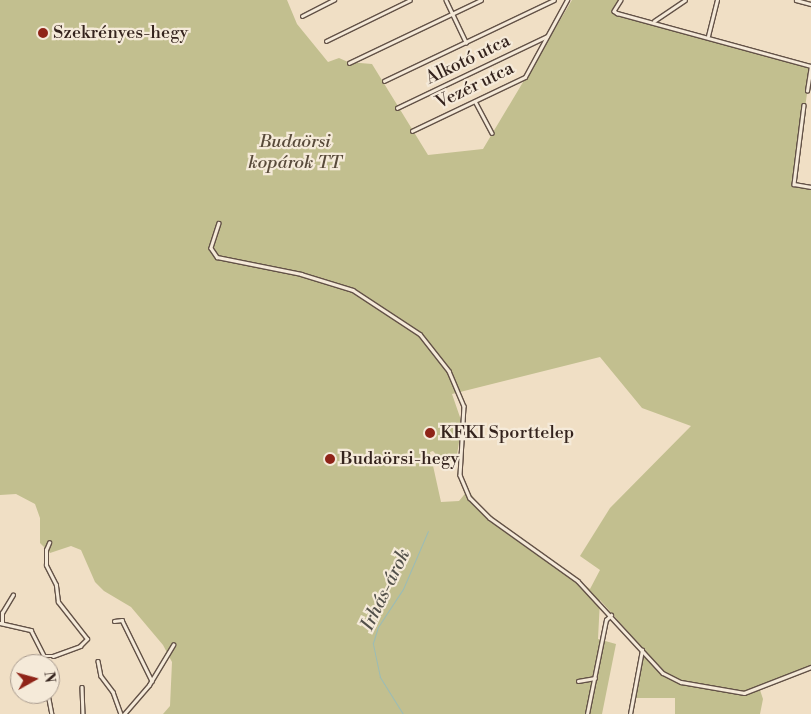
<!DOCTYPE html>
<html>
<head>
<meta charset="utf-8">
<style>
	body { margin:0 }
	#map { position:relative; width:811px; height:714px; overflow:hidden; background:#f0dfc5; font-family:"Libre Bodoni",serif }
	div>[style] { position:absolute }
	.green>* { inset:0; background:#c2bf8f }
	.stream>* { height:1px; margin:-0.5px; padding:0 0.5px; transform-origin:0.5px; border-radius:0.5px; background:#9abcb7 }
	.roads { filter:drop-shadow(1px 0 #635247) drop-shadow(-1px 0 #635247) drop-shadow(0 1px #635247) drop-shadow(0 -1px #635247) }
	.minor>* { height:2.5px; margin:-1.25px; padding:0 1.25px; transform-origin:1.25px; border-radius:1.25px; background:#f5ead9 }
	.dots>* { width:14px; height:14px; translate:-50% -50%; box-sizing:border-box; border:2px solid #f5ead9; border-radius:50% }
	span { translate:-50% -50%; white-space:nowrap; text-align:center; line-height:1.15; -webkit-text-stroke:4.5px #f5ead9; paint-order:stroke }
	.poi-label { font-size:18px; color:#34231d }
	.left { translate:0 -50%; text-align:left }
	.street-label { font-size:18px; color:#34231d }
	.park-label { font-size:18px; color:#584a3a; font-style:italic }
	.water-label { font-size:19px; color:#53514b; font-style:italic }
	.north { position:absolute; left:10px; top:654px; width:50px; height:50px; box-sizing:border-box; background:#f5ead9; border:1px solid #a89a8e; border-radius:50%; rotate:83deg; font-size:14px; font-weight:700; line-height:20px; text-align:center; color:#34231d }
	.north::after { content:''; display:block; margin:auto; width:18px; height:22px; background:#8f2418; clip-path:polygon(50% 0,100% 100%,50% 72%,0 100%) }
</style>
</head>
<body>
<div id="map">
	<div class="green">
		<div style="clip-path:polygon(evenodd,0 0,287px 0,297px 24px,328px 62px,339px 58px,348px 62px,372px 64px,428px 155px,483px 149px,572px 0,623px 0,614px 10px,619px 13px,811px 66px,794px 184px,811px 187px,811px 665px,759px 687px,763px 699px,760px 714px,675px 714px,675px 698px,635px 698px,643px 649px,600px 600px,598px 639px,616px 644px,602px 714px,163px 714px,170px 706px,172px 662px,163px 645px,131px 607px,104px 591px,95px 582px,81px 550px,71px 546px,50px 553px,40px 543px,40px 518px,35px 504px,16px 494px,0 495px,0 0,600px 357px,642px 408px,691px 426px,610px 508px,580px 556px,600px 570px,590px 589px,482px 509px,468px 490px,459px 501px,441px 502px,430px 452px,433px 451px,443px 462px,456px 461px,462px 423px,452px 394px,600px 357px)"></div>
	</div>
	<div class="stream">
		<div style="left:403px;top:714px;width:44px;rotate:-121.9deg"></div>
		<div style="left:380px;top:677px;width:35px;rotate:-102deg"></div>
		<div style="left:373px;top:643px;width:17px;rotate:-73deg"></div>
		<div style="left:378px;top:627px;width:45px;rotate:-56.7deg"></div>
		<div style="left:403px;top:589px;width:63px;rotate:-66.7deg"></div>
	</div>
	<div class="roads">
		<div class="minor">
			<div style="left:446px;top:0;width:47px;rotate:64.5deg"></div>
			<div style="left:621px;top:0;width:13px;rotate:122deg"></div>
			<div style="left:614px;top:11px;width:4px;rotate:34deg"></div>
			<div style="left:617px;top:13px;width:201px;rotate:15.3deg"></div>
			<div style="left:796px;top:0;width:16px;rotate:15deg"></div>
			<div style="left:302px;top:16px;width:36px;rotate:-27deg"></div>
			<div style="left:654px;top:21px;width:37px;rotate:-34deg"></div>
			<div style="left:708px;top:36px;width:37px;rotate:-76deg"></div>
			<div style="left:326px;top:41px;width:93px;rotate:-26deg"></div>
			<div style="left:349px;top:63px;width:146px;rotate:-25.5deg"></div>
			<div style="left:384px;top:81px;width:188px;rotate:-25.5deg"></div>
			<div style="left:807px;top:91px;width:25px;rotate:-81deg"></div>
			<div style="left:475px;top:101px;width:36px;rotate:62deg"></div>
			<div style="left:804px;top:105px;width:80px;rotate:97.2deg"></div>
			<div style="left:794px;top:184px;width:17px;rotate:10deg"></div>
			<div style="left:397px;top:108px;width:166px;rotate:-25.6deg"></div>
			<div style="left:412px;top:131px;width:125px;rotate:-25.5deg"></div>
			<div style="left:525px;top:77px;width:88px;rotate:-61.4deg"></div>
			<div style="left:219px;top:223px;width:26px;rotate:108deg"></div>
			<div style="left:211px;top:248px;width:11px;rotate:56deg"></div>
			<div style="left:217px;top:257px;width:86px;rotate:11.4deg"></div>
			<div style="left:301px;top:274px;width:54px;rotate:17.1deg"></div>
			<div style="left:353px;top:290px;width:80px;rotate:33.3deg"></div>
			<div style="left:420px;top:334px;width:47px;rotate:51.9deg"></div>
			<div style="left:449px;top:371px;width:38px;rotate:67deg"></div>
			<div style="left:464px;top:406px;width:69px;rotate:93.3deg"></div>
			<div style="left:460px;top:475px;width:25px;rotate:67deg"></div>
			<div style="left:470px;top:498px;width:28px;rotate:45deg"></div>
			<div style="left:490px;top:518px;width:108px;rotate:35.6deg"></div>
			<div style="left:578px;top:581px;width:125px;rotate:47.3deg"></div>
			<div style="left:663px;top:673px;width:20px;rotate:27deg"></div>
			<div style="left:681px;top:682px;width:64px;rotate:9.9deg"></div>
			<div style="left:744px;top:693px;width:72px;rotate:-21.2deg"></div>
			<div style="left:114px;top:621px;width:8px;rotate:-7deg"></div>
			<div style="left:122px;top:620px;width:68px;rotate:63.8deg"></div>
			<div style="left:2px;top:622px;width:9px;rotate:-90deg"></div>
			<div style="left:2px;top:613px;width:21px;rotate:-59deg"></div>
			<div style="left:0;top:623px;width:32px;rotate:13deg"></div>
			<div style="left:31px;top:630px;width:29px;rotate:63deg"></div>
			<div style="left:44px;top:656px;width:9px"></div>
			<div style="left:53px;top:656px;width:29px;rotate:-20deg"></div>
			<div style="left:80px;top:646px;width:10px;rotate:-45deg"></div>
			<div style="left:87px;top:639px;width:47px;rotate:-128.1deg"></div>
			<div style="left:58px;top:602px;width:17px;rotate:-97deg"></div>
			<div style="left:56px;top:585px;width:22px;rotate:-117deg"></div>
			<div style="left:46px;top:565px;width:15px;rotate:-90deg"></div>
			<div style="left:46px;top:550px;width:8px;rotate:-67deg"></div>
			<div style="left:98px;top:661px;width:15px;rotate:79deg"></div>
			<div style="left:101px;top:676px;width:20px;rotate:53deg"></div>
			<div style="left:113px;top:692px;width:23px;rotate:70deg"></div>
			<div style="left:39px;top:664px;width:9px;rotate:-58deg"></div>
			<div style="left:578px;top:681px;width:17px;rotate:-10deg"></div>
			<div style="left:82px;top:687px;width:27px;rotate:88deg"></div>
			<div style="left:48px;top:694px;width:20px;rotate:79deg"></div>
			<div style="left:124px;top:714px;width:38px;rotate:-49deg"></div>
			<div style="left:149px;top:685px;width:47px;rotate:-59deg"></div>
			<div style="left:587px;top:714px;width:96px;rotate:-78.6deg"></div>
			<div style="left:606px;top:620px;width:7px;rotate:-45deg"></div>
			<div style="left:630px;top:714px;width:65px;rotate:-79.4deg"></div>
		</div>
	</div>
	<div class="dots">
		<div style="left:43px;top:33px;background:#8f2418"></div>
		<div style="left:430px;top:433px;background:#8f2418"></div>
		<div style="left:330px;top:459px;background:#8f2418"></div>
	</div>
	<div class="poi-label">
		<span class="left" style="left:53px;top:33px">Szekrényes-hegy</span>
		<span class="left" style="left:440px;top:433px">KFKI Sporttelep</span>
		<span class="left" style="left:340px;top:459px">Budaörsi-hegy</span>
	</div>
	<div class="street-label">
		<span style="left:468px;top:60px;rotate:-26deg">Alkotó utca</span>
		<span style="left:475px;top:86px;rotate:-26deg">Vezér utca</span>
	</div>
	<div class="park-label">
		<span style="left:295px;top:153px">Budaörsi<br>kopárok TT</span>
	</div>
	<div class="water-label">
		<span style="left:386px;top:590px;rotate:-64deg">Irhás-árok</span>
	</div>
	<div class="north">N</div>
</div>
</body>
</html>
